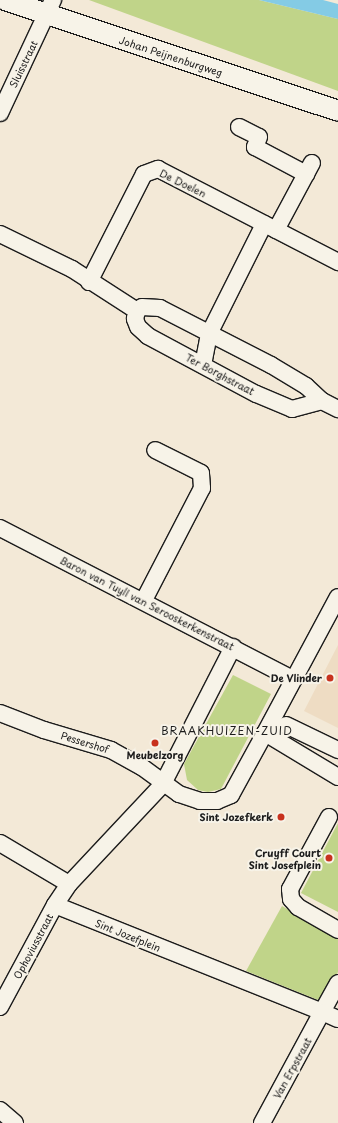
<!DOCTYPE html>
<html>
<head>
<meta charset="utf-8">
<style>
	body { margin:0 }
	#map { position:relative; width:338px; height:1123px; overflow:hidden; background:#f3e9d7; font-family:"Playpen Sans",sans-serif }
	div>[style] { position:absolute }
	.built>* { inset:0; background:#eedcc3 }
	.green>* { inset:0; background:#c0d489 }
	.water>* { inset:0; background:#84cbe5 }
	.roads { filter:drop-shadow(1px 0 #1c1c1c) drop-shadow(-1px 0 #1c1c1c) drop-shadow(0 1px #1c1c1c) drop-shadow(0 -1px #1c1c1c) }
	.minor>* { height:16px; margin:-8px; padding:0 8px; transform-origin:8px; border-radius:8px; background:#f7f3e8 }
	.major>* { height:20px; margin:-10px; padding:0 10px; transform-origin:10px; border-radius:10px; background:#f7f3e8 }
	.dots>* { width:11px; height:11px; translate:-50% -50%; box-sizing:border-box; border:2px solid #f7f3e8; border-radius:50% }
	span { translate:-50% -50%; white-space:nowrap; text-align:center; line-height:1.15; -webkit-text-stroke:4px #f7f3e8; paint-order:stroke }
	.street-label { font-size:10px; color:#1c1c1c }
	.poi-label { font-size:10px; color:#1c1c1c; font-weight:700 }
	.right { translate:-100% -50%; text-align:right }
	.neighbourhood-label { font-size:11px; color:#1c1c1c; letter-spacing:1px }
</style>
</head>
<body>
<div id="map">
	<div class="built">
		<div style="clip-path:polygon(338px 645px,338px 728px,304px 711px)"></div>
	</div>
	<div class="green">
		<div style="clip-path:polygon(89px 0,259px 0,338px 19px,338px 91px)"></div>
		<div style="clip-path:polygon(233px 675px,271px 694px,221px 789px,208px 792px,198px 790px,187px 780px,184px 764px)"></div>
		<div style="clip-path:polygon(338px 823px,338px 912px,301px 893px)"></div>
		<div style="clip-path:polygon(282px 906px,338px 939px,338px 972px,323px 1002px,246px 971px)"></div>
	</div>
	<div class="water">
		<div style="clip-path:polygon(259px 0,323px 0,338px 4px,338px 19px)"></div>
	</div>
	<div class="roads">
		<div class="minor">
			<div style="left:0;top:113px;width:125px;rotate:-64.9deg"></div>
			<div style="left:239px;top:127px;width:22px;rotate:27deg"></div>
			<div style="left:259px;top:137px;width:11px;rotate:112deg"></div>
			<div style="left:255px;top:147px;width:58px;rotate:27.9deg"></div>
			<div style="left:276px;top:230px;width:76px;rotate:-61.8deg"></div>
			<div style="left:0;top:234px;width:80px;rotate:25.9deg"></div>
			<div style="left:72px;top:269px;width:77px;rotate:32.9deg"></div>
			<div style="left:89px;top:282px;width:121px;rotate:-63deg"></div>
			<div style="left:144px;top:174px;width:15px;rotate:-20deg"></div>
			<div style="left:158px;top:169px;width:203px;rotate:27.3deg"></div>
			<div style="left:203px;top:365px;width:32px;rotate:-79deg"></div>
			<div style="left:209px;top:334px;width:123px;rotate:-63.4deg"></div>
			<div style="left:322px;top:401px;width:31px;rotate:165deg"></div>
			<div style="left:292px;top:409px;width:39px;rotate:-157deg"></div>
			<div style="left:256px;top:394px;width:123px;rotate:-151.8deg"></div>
			<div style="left:148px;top:336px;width:13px;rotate:-138deg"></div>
			<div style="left:138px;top:327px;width:9px;rotate:-111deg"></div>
			<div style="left:135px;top:319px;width:8px;rotate:-76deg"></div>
			<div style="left:137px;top:311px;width:6px;rotate:-39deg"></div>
			<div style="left:142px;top:307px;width:18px;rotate:3deg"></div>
			<div style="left:160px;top:308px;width:125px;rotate:27.2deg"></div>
			<div style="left:271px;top:365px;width:41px;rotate:31deg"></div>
			<div style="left:306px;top:386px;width:22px;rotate:43deg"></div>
			<div style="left:322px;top:401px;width:18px;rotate:27deg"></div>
			<div style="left:0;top:528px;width:330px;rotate:27.3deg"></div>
			<div style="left:144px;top:600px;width:126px;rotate:-62.6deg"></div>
			<div style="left:202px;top:488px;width:15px;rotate:-94deg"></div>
			<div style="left:201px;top:473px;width:51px;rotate:-153.4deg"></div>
			<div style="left:233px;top:647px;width:154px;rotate:117.1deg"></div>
			<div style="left:163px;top:784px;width:137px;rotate:133.2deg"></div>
			<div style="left:69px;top:884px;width:25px;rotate:124deg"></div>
			<div style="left:55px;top:905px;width:288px;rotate:21.8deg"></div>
			<div style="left:322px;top:1012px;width:33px;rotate:-61deg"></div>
			<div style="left:0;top:713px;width:47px;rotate:21.1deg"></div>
			<div style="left:44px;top:730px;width:70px;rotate:16.6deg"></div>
			<div style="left:111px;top:750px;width:35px;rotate:29deg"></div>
			<div style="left:142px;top:767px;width:46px;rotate:36.1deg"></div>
			<div style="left:179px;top:794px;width:22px;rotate:18deg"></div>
			<div style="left:200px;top:801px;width:17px"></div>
			<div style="left:217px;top:801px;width:15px;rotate:-23deg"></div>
			<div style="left:231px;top:795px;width:71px;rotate:-61.3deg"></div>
			<div style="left:265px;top:733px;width:85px;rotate:31.1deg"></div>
			<div style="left:286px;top:725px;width:58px;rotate:25.7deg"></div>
			<div style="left:265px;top:733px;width:154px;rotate:-61.8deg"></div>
			<div style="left:329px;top:817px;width:82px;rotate:118.4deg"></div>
			<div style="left:290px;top:889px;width:10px;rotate:84deg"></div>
			<div style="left:291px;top:899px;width:11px;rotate:49deg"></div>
			<div style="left:298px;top:907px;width:46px;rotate:29.9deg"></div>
			<div style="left:0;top:843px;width:80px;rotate:30.7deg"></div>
			<div style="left:0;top:1007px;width:116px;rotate:-61.7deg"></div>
			<div style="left:0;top:1110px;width:20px;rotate:41deg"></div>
			<div style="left:262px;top:1123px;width:126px;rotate:-61.6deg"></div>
			<div style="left:322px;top:1012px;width:17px;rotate:24deg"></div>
		</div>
		<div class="major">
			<div style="left:5px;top:0;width:351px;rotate:18.4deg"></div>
		</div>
	</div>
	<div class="dots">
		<div style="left:330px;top:678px;background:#c8321e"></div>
		<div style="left:155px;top:743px;background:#c8321e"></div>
		<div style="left:281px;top:817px;background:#c8321e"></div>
		<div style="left:329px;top:858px;background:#c8321e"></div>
	</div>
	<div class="street-label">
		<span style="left:171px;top:56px;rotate:18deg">Johan Peijnenburgweg</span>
		<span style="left:23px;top:64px;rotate:-64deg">Sluisstraat</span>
		<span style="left:183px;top:183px;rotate:26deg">De Doelen</span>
		<span style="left:220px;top:374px;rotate:28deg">Ter Borghstraat</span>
		<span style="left:147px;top:603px;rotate:27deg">Baron van Tuyll van Serooskerkenstraat</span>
		<span style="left:85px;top:742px;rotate:17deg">Pessershof</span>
		<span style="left:128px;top:935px;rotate:22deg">Sint Jozefplein</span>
		<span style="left:33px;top:946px;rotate:-62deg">Ophoviusstraat</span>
		<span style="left:292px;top:1068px;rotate:-61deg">Van Erpstraat</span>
	</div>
	<div class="poi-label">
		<span class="right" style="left:322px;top:678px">De Vlinder</span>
		<span style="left:155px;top:755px">Meubelzorg</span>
		<span class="right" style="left:273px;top:817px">Sint Jozefkerk</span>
		<span class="right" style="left:321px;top:858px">Cruyff Court<br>Sint Josefplein</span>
	</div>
	<div class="neighbourhood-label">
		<span style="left:227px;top:731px">BRAAKHUIZEN-ZUID</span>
	</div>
</div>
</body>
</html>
